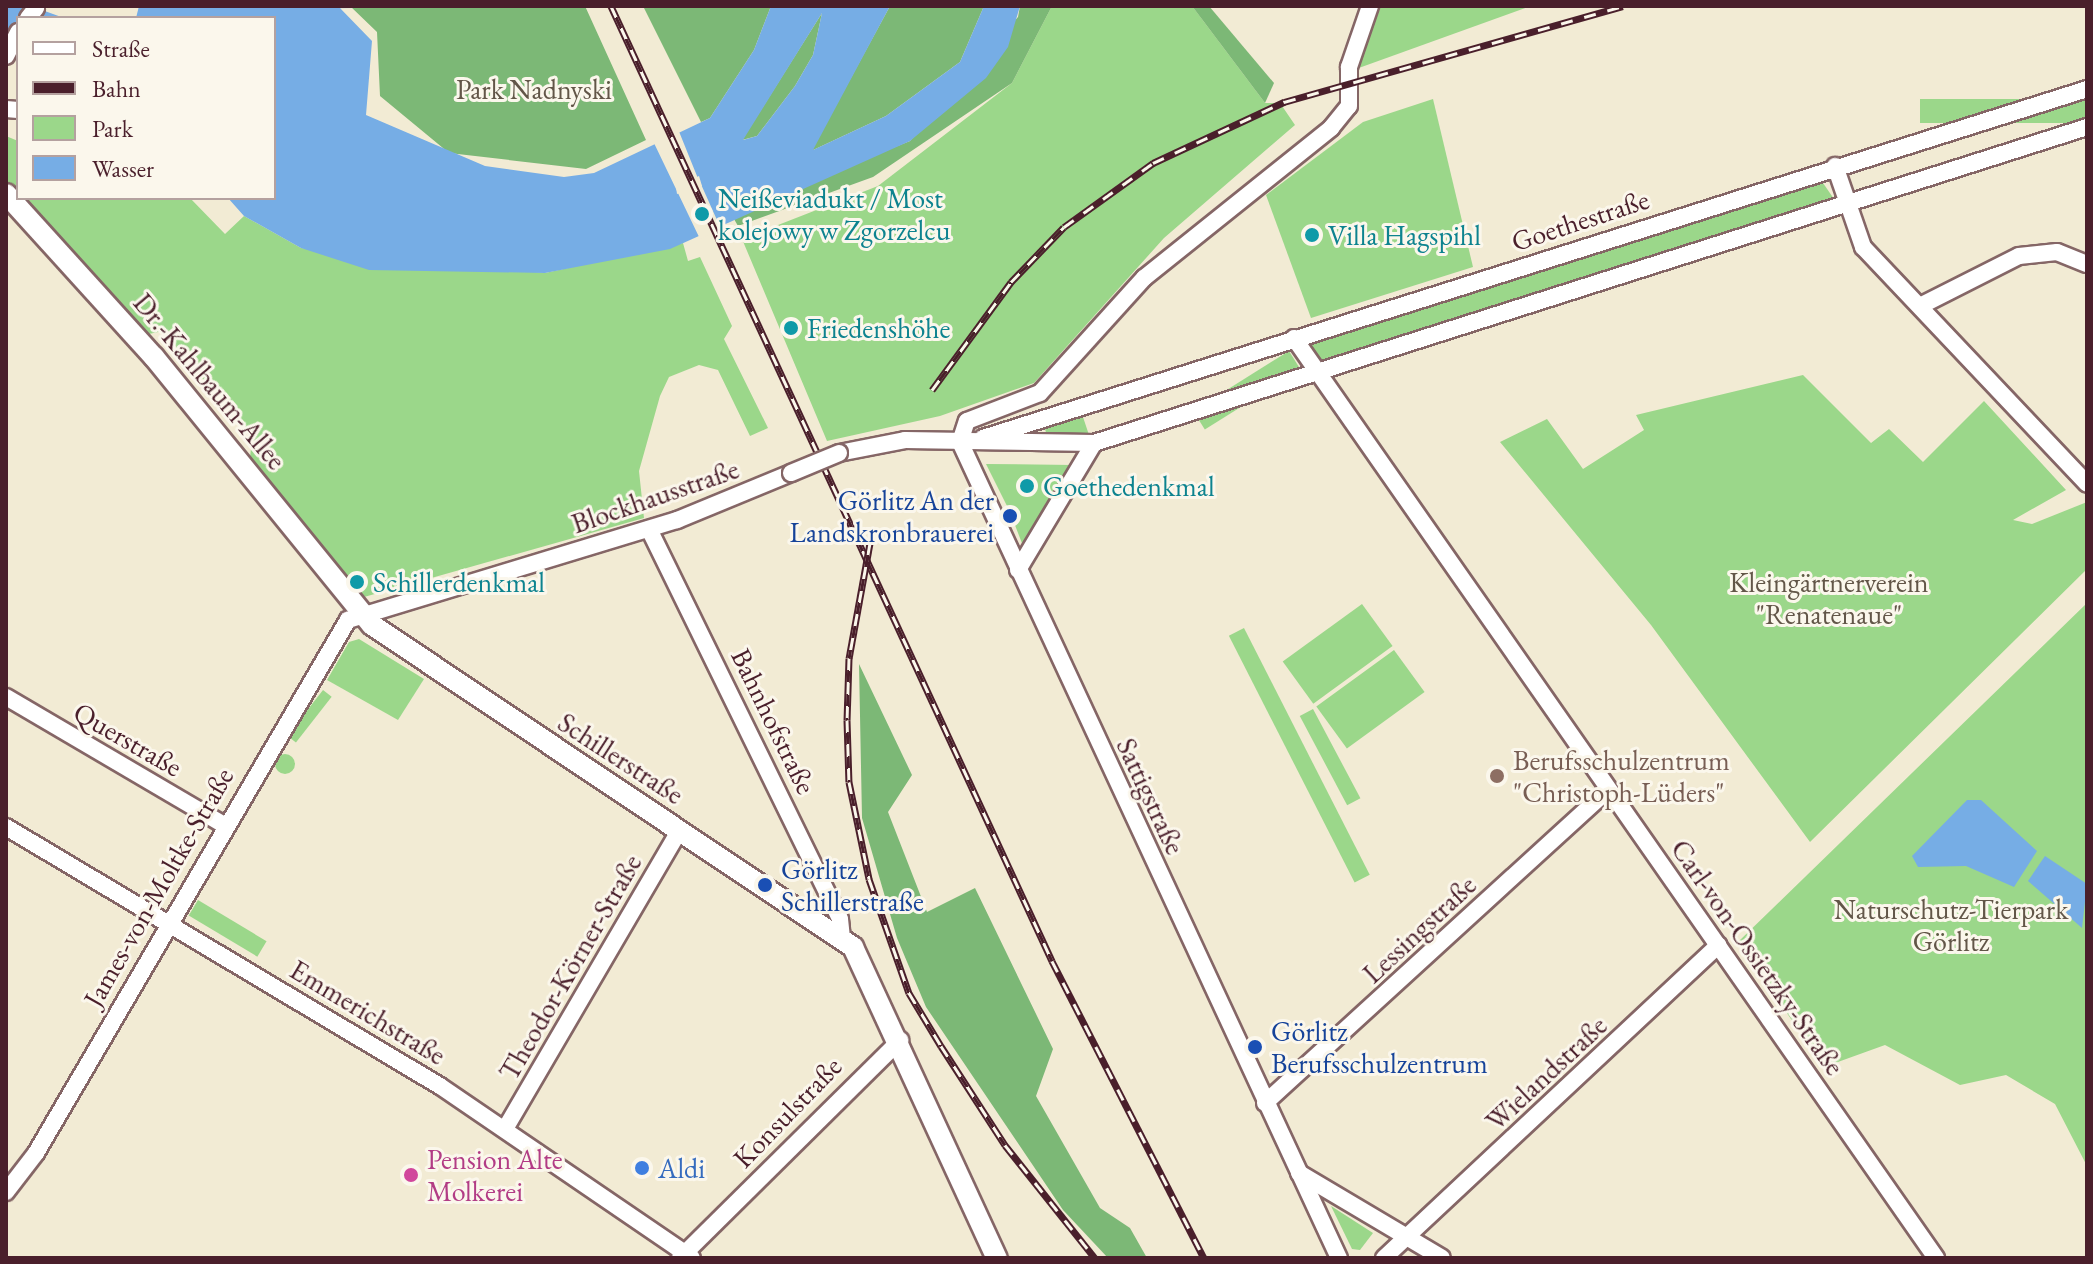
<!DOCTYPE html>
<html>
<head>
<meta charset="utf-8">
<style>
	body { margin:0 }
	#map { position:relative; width:2093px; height:1264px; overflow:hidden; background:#f2ebd4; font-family:"EB Garamond",serif }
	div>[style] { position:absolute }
	.green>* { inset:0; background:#9bd78a; transform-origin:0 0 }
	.round { border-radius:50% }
	.forest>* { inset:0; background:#7cb876 }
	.water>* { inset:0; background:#76ade5 }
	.pier>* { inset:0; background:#f2ebd4 }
	.roads { filter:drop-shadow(2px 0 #856666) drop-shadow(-2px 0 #856666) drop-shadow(0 2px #856666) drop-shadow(0 -2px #856666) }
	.minor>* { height:16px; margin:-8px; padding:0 8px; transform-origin:8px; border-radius:8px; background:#fff }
	.major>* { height:20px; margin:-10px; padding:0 10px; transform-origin:10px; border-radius:10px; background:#fff }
	.rail>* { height:7px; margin-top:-3.5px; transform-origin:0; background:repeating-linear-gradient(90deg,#fbf7ec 0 12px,#4a1f2b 0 24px); box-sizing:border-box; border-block:2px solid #4a1f2b }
	.bridges { filter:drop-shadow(2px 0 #856666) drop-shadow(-2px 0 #856666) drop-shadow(0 2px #856666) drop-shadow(0 -2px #856666) }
	.minor-bridge>* { height:16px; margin:-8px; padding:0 8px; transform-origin:8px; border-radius:8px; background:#fff }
	.dots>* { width:22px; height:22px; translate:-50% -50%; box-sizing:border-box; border:4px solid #fbf7ec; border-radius:50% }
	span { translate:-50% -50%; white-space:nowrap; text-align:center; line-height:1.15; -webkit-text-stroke:6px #fbf7ec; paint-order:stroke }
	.park-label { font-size:28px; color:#625648 }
	.culture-label { font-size:28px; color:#0d838f }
	.left { translate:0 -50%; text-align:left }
	.street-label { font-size:28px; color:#4a1f2b }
	.transit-label { font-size:28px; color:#164399 }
	.right { translate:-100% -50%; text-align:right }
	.education-label { font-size:28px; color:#785e54 }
	.hotel-label { font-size:28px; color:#b23c85 }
	.shop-label { font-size:28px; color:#366cbe }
	.frame { position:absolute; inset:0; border:8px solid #4a1f2b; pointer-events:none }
	.legend { position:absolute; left:16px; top:16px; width:260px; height:184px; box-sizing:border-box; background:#fbf7ec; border:2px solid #b4a19f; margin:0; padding:10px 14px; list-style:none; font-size:24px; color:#4a1f2b }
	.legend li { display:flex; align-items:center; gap:16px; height:40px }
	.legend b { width:40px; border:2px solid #b4a19f }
</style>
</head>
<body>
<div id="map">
	<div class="green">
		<div style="clip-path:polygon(1052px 6px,1192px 6px,1265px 103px,1280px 103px,1295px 125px,1164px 238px,1034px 383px,940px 416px,827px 441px,742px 239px,878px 186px,1012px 83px)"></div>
		<div style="clip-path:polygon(1381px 6px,1531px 6px,1356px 69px)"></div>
		<div style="clip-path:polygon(1433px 99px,1473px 267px,1311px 318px,1266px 195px,1363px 122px)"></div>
		<div style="left:2087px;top:99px;width:24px;height:167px;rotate:90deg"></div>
		<div style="clip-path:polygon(6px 136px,18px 141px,18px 195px,6px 186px)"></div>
		<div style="clip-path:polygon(1823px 183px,1834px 199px,1323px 364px,1310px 345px)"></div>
		<div style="clip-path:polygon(21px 198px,190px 198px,225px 234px,244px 216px,301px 248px,545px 273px,683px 243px,688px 261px,700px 257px,732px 326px,724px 339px,768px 428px,750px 436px,718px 370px,699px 365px,669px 377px,660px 396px,639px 471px,644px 518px,357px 599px,250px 458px,252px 438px,163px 331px,144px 335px)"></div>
		<div style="left:1289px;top:351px;width:22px;height:113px;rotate:58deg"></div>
		<div style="clip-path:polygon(1803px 375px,1871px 443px,1889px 429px,1923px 462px,1984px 401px,2066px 490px,2013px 520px,2032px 524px,2087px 502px,2087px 569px,1810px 842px,1651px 625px,1500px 442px,1547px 419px,1583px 469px,1644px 430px,1636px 415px)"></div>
		<div style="clip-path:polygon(1083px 417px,1090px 438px,1049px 443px,1045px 429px)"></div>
		<div style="clip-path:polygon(986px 464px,1073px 465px,1023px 546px,1010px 512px)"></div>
		<div style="clip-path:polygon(2087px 603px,2087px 1166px,2055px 1104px,2006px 1075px,1960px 1085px,1885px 1045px,1824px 1067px,1738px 942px)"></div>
		<div style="left:1362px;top:604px;width:52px;height:98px;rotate:54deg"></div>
		<div style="left:1244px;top:628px;width:277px;height:17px;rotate:63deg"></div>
		<div style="clip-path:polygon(359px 639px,424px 679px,398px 720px,327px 680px,349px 642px)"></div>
		<div style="left:1394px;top:650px;width:52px;height:96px;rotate:54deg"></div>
		<div style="left:323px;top:690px;width:11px;height:58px;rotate:38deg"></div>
		<div style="left:1313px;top:709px;width:101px;height:15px;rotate:62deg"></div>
		<div class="round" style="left:275px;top:754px;width:20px;height:20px"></div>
		<div style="left:198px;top:900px;width:80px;height:18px;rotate:31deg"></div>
		<div style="clip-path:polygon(1331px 1206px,1373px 1233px,1360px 1250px,1352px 1249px)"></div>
	</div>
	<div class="forest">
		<div style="clip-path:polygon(350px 6px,585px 6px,646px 140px,586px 169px,449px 153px,380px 96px,377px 32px)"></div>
		<div style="clip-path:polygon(643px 6px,771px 6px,754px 50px,710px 118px,701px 122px)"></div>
		<div style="clip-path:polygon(890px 6px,984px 6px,960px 62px,886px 116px,811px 151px)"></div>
		<div style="clip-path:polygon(1020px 6px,1052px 6px,1012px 83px,873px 177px,738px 226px,734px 219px,800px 185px,910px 141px,1018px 17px)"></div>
		<div style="clip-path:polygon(1192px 6px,1209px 6px,1274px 83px,1265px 103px)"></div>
		<div style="clip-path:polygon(822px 13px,813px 55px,795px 86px,757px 136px,742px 140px)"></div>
		<div style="clip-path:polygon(859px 664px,912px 775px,888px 812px,927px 912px,975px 888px,1053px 1049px,1036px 1096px,1100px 1208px,1130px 1228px,1147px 1258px,1108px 1258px,1063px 1210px,926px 1007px,897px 938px,862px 818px)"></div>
	</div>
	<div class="water">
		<div style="clip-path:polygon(6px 6px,31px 6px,64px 18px,18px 18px,18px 32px,6px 28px)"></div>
		<div style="clip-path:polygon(evenodd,139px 6px,338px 6px,372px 41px,366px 115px,485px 166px,564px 177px,594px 173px,710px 118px,754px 50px,771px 6px,890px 6px,813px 150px,886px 116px,960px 62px,984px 6px,1020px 6px,1008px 47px,986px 78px,910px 141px,670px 249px,545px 273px,369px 270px,301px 248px,244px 216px,228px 198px,274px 198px,274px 18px,136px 18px,139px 6px,822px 13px,813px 55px,795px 86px,757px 136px,743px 140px,822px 13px,139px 6px,699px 176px,702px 186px,677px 194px,676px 187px,699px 176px)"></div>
		<div style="clip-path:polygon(1967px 800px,1981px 800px,2037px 851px,2014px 887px,1966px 866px,1918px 867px,1912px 856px)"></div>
		<div style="clip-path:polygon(2045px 856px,2087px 884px,2082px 928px,2028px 881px)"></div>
	</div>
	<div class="pier">
		<div style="clip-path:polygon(678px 129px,699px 181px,679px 191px,700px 182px,721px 229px,700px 239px,653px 141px)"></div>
	</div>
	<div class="roads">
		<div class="minor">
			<div style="left:28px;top:18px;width:13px;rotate:-51deg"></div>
			<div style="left:6px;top:56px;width:27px;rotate:-63deg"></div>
			<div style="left:6px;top:109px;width:12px;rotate:5deg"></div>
			<div style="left:1835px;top:166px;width:86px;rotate:70.9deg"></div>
			<div style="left:1863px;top:247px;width:326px;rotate:46.6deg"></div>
			<div style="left:1920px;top:306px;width:111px;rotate:-26.8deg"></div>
			<div style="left:2019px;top:256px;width:38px;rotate:-6deg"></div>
			<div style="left:2057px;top:252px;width:32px;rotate:22deg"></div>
			<div style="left:1294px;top:338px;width:1122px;rotate:55.09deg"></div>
			<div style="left:983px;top:438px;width:1158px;rotate:-17.54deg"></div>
			<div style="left:839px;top:453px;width:67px;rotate:-11.1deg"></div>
			<div style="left:905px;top:440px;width:189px;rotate:0.9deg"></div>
			<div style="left:1094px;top:443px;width:1042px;rotate:-17.65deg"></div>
			<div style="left:649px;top:529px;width:434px;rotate:63.9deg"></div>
			<div style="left:840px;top:919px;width:19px;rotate:84deg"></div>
			<div style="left:1018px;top:570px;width:148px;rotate:-59.1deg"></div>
			<div style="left:6px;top:697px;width:253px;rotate:30.4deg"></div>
			<div style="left:6px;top:827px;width:505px;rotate:30.83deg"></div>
			<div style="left:440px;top:1086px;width:305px;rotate:34.3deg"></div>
			<div style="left:1265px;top:1103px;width:463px;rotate:-42.4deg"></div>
			<div style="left:505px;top:1129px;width:346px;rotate:-59.7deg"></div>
			<div style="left:1299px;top:1173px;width:166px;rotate:30.7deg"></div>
			<div style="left:6px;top:1192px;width:49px;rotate:-52.4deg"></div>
			<div style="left:36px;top:1153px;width:618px;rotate:-59.66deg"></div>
			<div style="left:348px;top:620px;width:344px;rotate:-16.9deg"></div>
			<div style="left:677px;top:520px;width:123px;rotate:-22.4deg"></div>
			<div style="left:680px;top:1258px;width:310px;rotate:-44.7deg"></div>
			<div style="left:1339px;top:1258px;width:900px;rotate:-114.91deg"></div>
			<div style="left:960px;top:442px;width:22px;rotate:-72deg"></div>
			<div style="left:967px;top:421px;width:78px;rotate:-21deg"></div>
			<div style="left:1040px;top:393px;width:155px;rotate:-47.9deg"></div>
			<div style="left:1144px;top:278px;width:240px;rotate:-38.7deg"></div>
			<div style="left:1331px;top:128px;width:28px;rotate:-51deg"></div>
			<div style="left:1349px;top:106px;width:39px;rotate:-90deg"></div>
			<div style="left:1349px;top:67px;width:65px;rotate:-71deg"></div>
			<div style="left:1384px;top:1258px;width:458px;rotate:-43.1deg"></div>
		</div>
		<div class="major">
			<div style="left:6px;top:194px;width:220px;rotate:47.8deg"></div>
			<div style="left:154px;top:357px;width:345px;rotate:50.9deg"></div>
			<div style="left:372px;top:625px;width:579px;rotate:33.8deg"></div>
			<div style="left:853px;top:947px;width:343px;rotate:65.2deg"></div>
		</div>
	</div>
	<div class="rail">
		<div style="left:611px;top:6px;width:1052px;rotate:65.21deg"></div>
		<div style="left:1052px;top:961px;width:334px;rotate:62.9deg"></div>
		<div style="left:932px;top:390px;width:134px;rotate:-53.8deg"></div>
		<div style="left:1011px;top:282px;width:76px;rotate:-46.1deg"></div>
		<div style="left:1064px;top:227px;width:110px;rotate:-35.7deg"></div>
		<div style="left:1153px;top:163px;width:145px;rotate:-25deg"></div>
		<div style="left:1284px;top:102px;width:352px;rotate:-15.8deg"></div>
		<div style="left:870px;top:543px;width:117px;rotate:100.3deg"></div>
		<div style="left:849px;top:658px;width:62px;rotate:91.8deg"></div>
		<div style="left:847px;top:720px;width:62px;rotate:88.2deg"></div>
		<div style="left:849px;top:782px;width:99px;rotate:78.3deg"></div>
		<div style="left:869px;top:879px;width:121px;rotate:70.7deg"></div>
		<div style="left:909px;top:993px;width:62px;rotate:58.9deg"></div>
		<div style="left:941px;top:1046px;width:118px;rotate:57.1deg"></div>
		<div style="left:1005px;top:1145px;width:144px;rotate:51.5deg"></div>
	</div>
	<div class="bridges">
		<div class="minor-bridge">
			<div style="left:791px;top:473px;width:52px;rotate:-22.6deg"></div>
		</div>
	</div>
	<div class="dots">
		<div style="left:702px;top:214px;background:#0f9aa8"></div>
		<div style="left:1312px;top:235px;background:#0f9aa8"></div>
		<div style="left:791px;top:328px;background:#0f9aa8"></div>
		<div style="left:1027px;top:486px;background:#0f9aa8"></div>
		<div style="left:1010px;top:516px;background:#1a4fb4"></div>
		<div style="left:357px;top:582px;background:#0f9aa8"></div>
		<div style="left:1497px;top:776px;background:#8d6e63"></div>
		<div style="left:765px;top:885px;background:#1a4fb4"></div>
		<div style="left:1255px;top:1047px;background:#1a4fb4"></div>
		<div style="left:642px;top:1168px;background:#3f7fe0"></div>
		<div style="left:411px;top:1175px;background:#d1479c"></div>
	</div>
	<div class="park-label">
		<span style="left:534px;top:89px">Park Nadnyski</span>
		<span style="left:1829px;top:598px">Kleingärtnerverein<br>"Renatenaue"</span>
		<span style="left:1951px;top:925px">Naturschutz-Tierpark<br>Görlitz</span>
	</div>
	<div class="culture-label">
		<span class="left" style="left:718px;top:214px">Neißeviadukt / Most<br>kolejowy w Zgorzelcu</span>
		<span class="left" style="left:1328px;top:235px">Villa Hagspihl</span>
		<span class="left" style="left:807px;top:328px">Friedenshöhe</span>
		<span class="left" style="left:1043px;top:486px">Goethedenkmal</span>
		<span class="left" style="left:373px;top:582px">Schillerdenkmal</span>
	</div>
	<div class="street-label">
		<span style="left:1580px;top:220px;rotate:-18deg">Goethestraße</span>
		<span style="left:210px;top:381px;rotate:50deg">Dr.-Kahlbaum-Allee</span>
		<span style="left:655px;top:496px;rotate:-19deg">Blockhausstraße</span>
		<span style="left:774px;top:721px;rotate:64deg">Bahnhofstraße</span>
		<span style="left:128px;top:739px;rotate:30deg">Querstraße</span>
		<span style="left:621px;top:758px;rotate:33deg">Schillerstraße</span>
		<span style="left:1151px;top:796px;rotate:65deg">Sattigstraße</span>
		<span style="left:158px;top:887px;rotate:-60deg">James-von-Moltke-Straße</span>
		<span style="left:1419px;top:929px;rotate:-43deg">Lessingstraße</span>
		<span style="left:1758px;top:957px;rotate:55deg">Carl-von-Ossietzky-Straße</span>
		<span style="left:570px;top:967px;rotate:-60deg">Theodor-Körner-Straße</span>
		<span style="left:368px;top:1012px;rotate:31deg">Emmerichstraße</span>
		<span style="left:1546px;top:1073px;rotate:-43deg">Wielandstraße</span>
		<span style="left:787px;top:1112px;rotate:-46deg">Konsulstraße</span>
	</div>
	<div class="transit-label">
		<span class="right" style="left:994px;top:516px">Görlitz An der<br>Landskronbrauerei</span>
		<span class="left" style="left:781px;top:885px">Görlitz<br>Schillerstraße</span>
		<span class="left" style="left:1271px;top:1047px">Görlitz<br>Berufsschulzentrum</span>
	</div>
	<div class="education-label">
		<span class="left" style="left:1513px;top:776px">Berufsschulzentrum<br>"Christoph-Lüders"</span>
	</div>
	<div class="hotel-label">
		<span class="left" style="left:427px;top:1175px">Pension Alte<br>Molkerei</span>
	</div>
	<div class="shop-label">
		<span class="left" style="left:658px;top:1168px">Aldi</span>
	</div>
	<div class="frame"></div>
	<ul class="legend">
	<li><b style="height:10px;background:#fff"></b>Straße</li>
	<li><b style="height:10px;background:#4a1f2b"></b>Bahn</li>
	<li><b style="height:22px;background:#9bd78a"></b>Park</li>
	<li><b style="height:22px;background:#76ade5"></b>Wasser</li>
	</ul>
</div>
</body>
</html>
